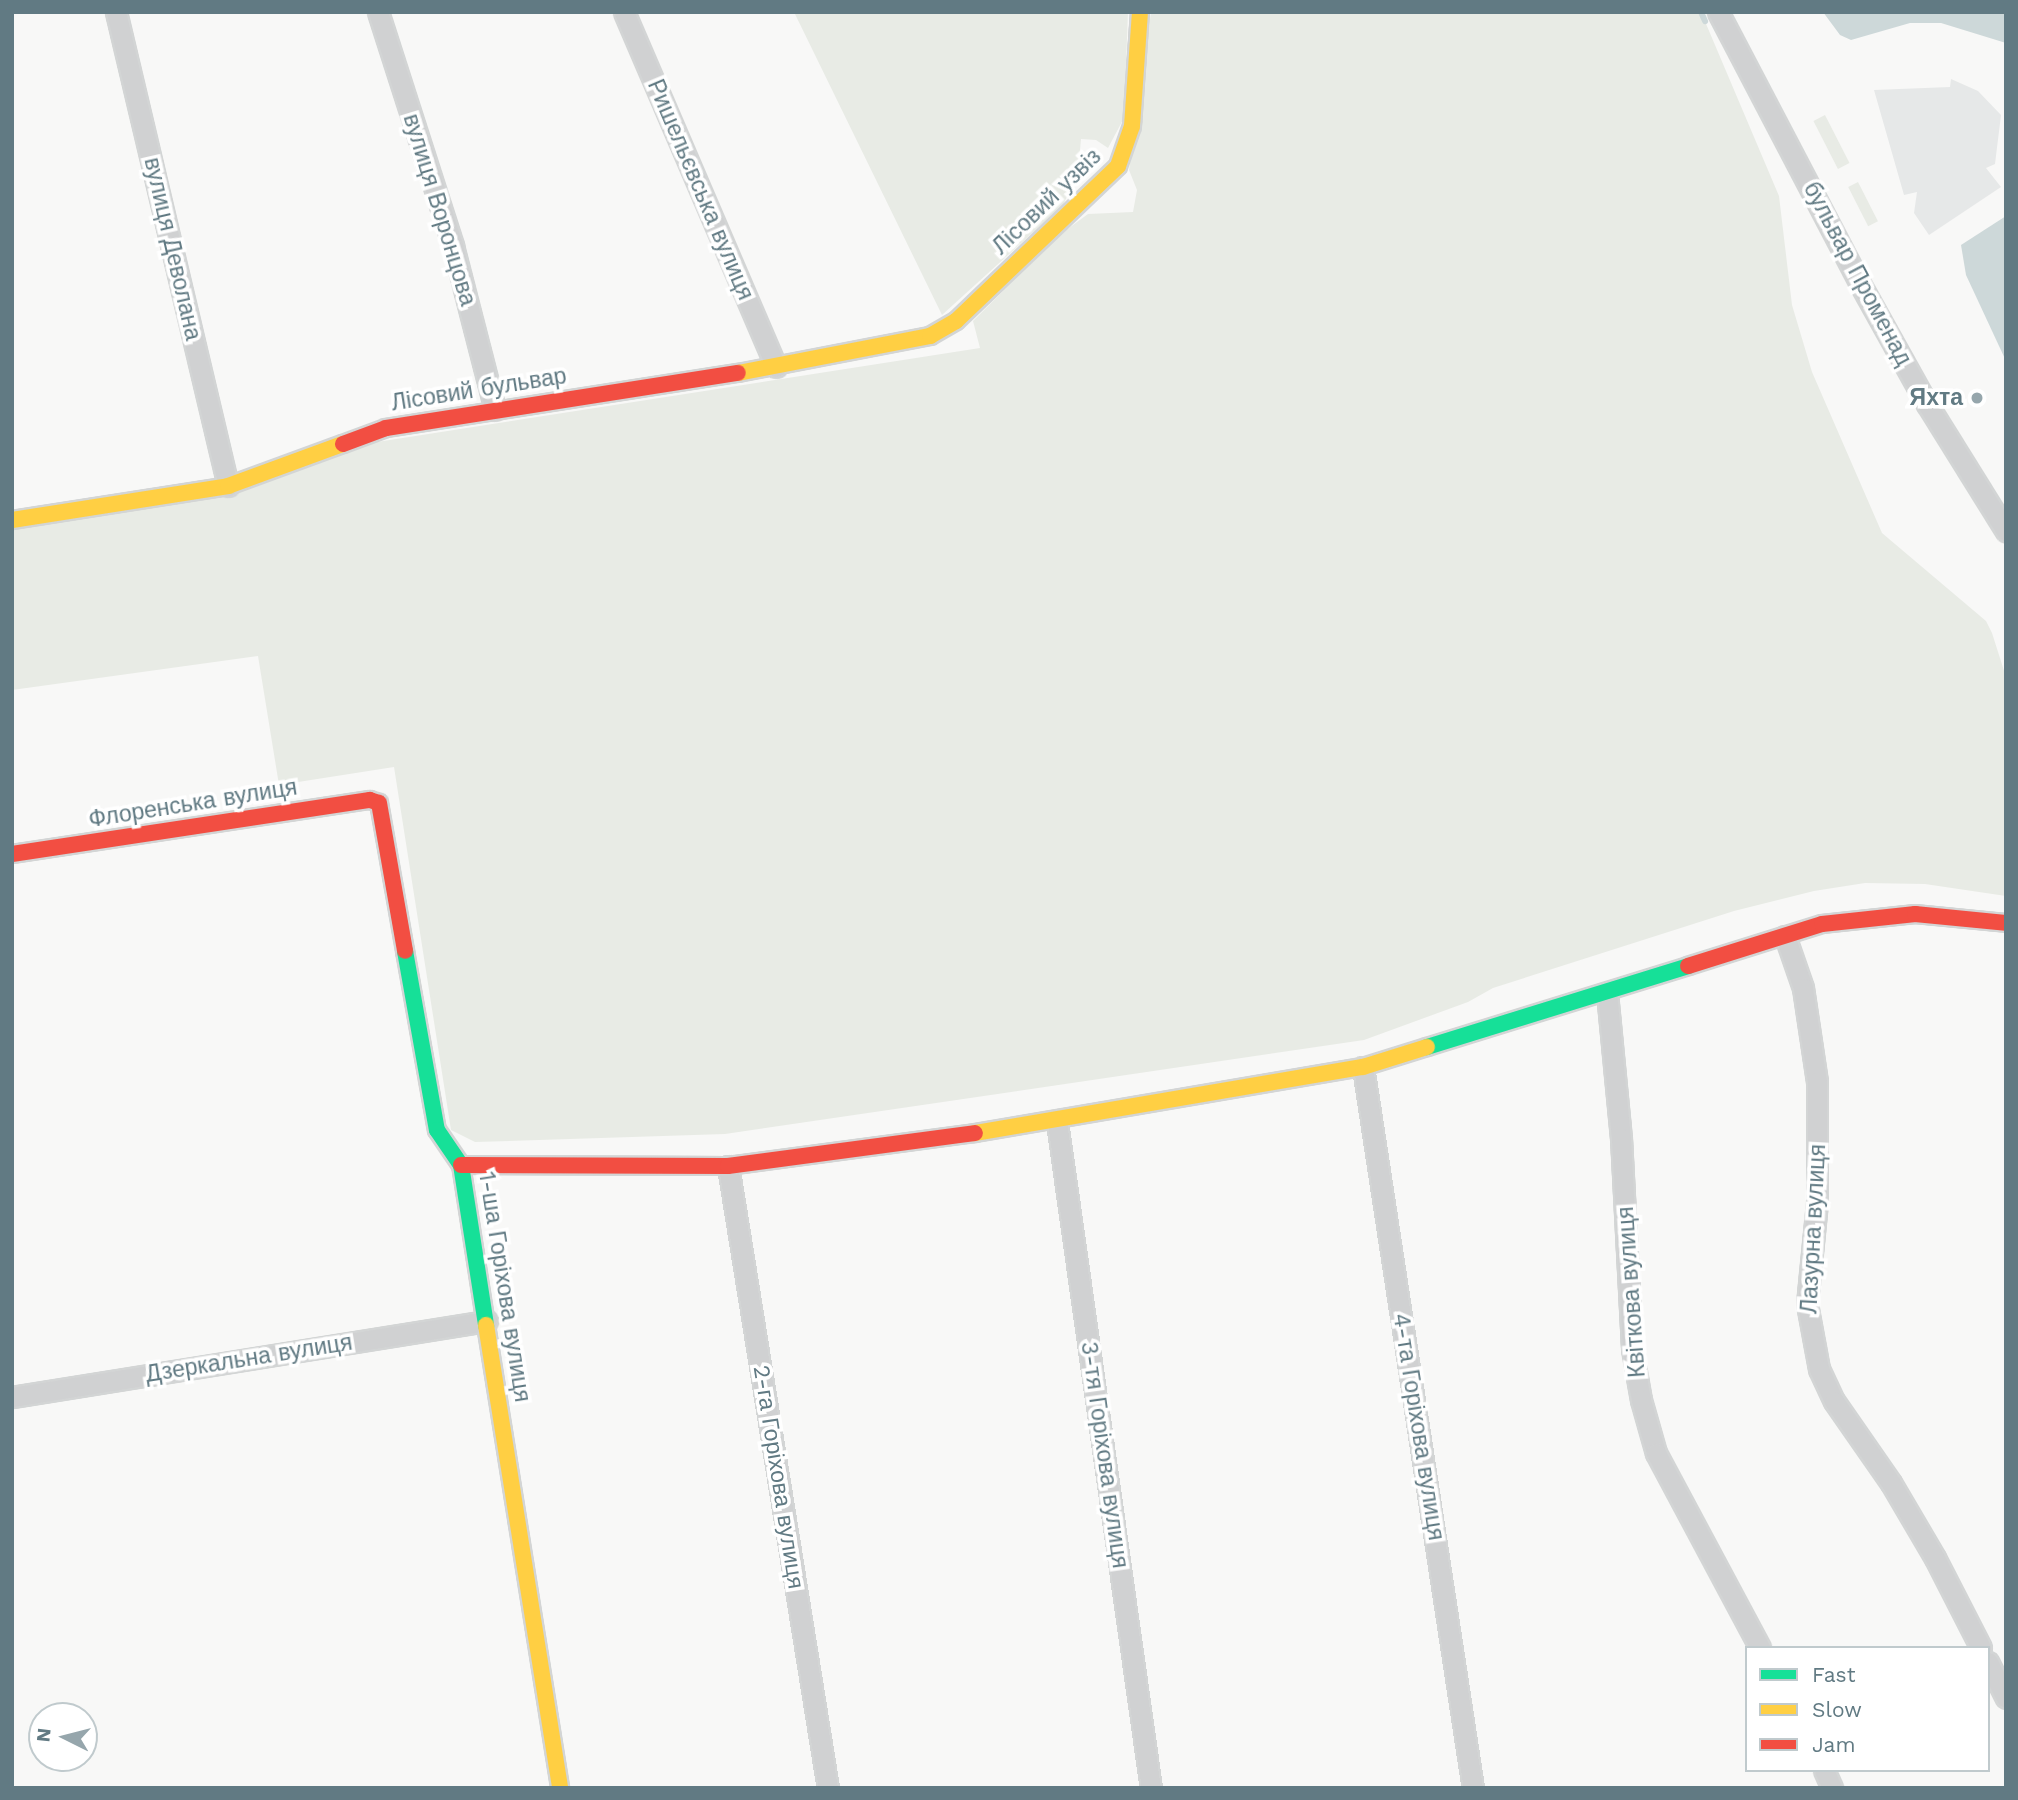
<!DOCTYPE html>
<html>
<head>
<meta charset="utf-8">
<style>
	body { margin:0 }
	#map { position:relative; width:2018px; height:1800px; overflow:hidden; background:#f8f8f7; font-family:"Work Sans",sans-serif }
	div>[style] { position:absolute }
	.built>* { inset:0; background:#e6e8e8 }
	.green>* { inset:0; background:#e8ebe5; transform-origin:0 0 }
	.water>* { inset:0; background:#cdd8d9 }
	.stream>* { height:6px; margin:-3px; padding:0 3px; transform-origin:3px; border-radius:3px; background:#cdd8d9 }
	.roads { filter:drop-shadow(2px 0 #d3d5d5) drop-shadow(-2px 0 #d3d5d5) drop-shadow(0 2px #d3d5d5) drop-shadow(0 -2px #d3d5d5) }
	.street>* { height:19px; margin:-9.5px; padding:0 9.5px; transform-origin:9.5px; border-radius:9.5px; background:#d0d1d2 }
	.fast>* { height:16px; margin:-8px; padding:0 8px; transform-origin:8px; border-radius:8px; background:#16e098 }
	.slow>* { height:16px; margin:-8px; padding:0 8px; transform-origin:8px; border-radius:8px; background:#ffcf43 }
	.jam>* { height:16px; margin:-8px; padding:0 8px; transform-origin:8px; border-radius:8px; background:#f24e42 }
	.dots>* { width:19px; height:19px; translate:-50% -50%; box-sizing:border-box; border:4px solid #fff; border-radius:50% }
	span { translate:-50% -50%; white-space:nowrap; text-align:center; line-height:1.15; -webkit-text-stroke:7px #fff; paint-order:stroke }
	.street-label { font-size:23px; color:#617a83 }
	.poi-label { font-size:23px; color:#617a83; font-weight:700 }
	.right { translate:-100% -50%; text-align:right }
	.frame { position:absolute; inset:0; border:14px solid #617a83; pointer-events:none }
	.legend { position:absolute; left:1745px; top:1646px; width:245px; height:126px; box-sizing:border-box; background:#fff; border:2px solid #c0cacd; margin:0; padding:9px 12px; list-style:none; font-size:21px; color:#617a83 }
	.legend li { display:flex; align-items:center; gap:14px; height:35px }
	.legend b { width:35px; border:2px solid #c0cacd }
	.north { position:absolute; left:28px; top:1702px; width:70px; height:70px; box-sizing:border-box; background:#fff; border:2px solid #c0cacd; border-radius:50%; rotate:276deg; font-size:19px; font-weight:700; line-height:28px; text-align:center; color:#617a83 }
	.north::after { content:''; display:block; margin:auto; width:24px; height:32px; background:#96a6ac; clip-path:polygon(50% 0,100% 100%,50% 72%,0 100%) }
</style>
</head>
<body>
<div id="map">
	<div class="built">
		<div style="clip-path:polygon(1951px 79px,1978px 91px,2001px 115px,1995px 164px,1986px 168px,2001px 187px,1929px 235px,1914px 213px,1917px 192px,1904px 195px,1874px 90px,1950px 87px)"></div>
	</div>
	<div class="green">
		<div style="clip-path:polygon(794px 12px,1128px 12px,1124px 118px,1108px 148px,1096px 140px,1081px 139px,1078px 173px,1063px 205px,942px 315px)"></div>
		<div style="clip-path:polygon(1151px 12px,1701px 12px,1779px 196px,1792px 305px,1812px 372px,1882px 533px,1986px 621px,1992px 633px,2006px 677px,2006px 896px,1925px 884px,1865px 883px,1814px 891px,1734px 911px,1493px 988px,1468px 1002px,1364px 1040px,725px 1134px,475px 1142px,451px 1130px,394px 767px,279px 785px,258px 656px,12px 690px,12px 527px,377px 442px,980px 348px,973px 321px,1062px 233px,1088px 214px,1133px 212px,1137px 190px,1129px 170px)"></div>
		<div style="left:1825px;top:115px;width:54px;height:13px;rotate:63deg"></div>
		<div style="left:1858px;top:182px;width:44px;height:11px;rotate:63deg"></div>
	</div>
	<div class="water">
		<div style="clip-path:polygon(1823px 12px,2006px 12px,2006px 43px,1941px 23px,1910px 23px,1851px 40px,1840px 35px)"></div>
		<div style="clip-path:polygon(2006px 216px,2006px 361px,1966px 275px,1961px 245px)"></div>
	</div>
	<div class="stream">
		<div style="left:1701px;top:12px;width:10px;rotate:66deg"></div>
	</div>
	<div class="roads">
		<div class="street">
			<div style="left:116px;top:12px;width:487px;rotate:76.7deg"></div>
			<div style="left:378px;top:12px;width:246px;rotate:72.2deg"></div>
			<div style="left:453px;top:246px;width:169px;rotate:75.6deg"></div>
			<div style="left:624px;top:12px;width:386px;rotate:66.8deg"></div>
			<div style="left:1718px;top:12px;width:305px;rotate:62.4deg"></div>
			<div style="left:1859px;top:282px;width:140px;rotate:60.9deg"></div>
			<div style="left:1927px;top:404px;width:150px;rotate:58.1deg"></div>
			<div style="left:1785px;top:936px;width:55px;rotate:70.9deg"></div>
			<div style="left:1803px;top:988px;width:95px;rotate:81.5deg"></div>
			<div style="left:1817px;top:1082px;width:120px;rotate:90deg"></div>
			<div style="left:1817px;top:1202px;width:102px;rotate:95.6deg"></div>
			<div style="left:1807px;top:1304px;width:66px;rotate:79.5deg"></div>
			<div style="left:1819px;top:1369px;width:35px;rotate:65deg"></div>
			<div style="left:1834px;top:1401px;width:100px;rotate:55.2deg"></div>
			<div style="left:1891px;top:1483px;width:87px;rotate:59.6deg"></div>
			<div style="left:1935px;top:1558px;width:101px;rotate:62.9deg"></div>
			<div style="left:1607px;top:993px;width:146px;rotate:84.5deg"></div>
			<div style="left:1621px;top:1138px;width:211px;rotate:87deg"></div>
			<div style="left:1632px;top:1349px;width:52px;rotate:80deg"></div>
			<div style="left:1641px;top:1400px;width:55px;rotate:74.2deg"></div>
			<div style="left:1656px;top:1453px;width:221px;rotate:61.9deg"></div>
			<div style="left:1363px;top:1067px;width:729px;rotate:81.33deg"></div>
			<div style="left:1057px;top:1122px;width:673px;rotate:81.97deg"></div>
			<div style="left:728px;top:1166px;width:630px;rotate:80.87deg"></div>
			<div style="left:12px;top:1397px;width:481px;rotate:-9.1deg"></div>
			<div style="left:1988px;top:1662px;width:40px;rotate:63.4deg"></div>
			<div style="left:1824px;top:1770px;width:20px;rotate:66deg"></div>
		</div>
		<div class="fast">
			<div style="left:405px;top:951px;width:182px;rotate:79.9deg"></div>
			<div style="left:437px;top:1130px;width:42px;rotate:55.6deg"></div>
			<div style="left:461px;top:1165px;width:162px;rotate:81.1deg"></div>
			<div style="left:1427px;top:1047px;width:273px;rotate:-17.2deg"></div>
		</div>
		<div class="slow">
			<div style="left:738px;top:373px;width:196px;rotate:-10.9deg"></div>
			<div style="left:930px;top:336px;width:30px;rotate:-30deg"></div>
			<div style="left:956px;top:321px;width:224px;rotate:-43.7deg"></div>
			<div style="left:1118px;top:166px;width:42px;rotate:-70.7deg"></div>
			<div style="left:1132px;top:126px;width:114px;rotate:-86deg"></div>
			<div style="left:12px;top:520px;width:219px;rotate:-8.9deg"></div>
			<div style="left:228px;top:486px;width:122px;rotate:-20.1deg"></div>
			<div style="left:975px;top:1133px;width:394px;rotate:-9.7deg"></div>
			<div style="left:1363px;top:1067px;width:67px;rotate:-17.4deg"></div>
			<div style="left:486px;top:1325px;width:469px;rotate:80.9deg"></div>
		</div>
		<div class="jam">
			<div style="left:343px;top:444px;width:46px;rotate:-20.4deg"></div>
			<div style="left:386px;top:428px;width:356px;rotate:-8.9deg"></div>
			<div style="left:12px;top:854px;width:362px;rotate:-8.6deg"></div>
			<div style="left:370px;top:800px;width:9px;rotate:18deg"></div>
			<div style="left:379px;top:803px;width:150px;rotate:80deg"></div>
			<div style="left:1688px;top:966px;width:140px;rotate:-17.4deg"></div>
			<div style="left:1822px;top:924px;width:94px;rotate:-6.1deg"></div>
			<div style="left:1915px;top:914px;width:91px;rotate:5.6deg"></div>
			<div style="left:461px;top:1165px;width:267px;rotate:0.2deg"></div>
			<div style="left:728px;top:1166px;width:249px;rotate:-7.6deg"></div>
		</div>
	</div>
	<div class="dots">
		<div style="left:1977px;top:398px;background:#96a6ac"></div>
	</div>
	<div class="street-label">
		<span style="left:700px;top:190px;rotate:67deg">Ришельєвська вулиця</span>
		<span style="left:1047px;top:202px;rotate:-44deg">Лісовий узвіз</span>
		<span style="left:439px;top:210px;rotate:73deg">вулиця Воронцова</span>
		<span style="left:172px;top:249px;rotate:77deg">вулиця Деволана</span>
		<span style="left:1857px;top:274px;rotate:62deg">бульвар Променад</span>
		<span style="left:479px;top:390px;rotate:-9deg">Лісовий бульвар</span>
		<span style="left:193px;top:804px;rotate:-9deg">Флоренська вулиця</span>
		<span style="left:1814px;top:1229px;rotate:-87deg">Лазурна вулиця</span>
		<span style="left:504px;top:1287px;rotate:81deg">1-ша Горіхова вулиця</span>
		<span style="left:1632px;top:1292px;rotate:-94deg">Квіткова вулиця</span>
		<span style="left:249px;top:1359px;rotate:-9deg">Дзеркальна вулиця</span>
		<span style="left:1418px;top:1427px;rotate:81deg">4-та Горіхова вулиця</span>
		<span style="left:1104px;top:1455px;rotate:82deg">3-тя Горіхова вулиця</span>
		<span style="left:778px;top:1477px;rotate:81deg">2-га Горіхова вулиця</span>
	</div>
	<div class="poi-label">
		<span class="right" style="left:1963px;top:398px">Яхта</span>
	</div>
	<div class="frame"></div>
	<ul class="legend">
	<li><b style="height:9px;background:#16e098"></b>Fast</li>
	<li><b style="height:9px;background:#ffcf43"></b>Slow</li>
	<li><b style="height:9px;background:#f24e42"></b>Jam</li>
	</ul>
	<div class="north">N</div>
</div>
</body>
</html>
